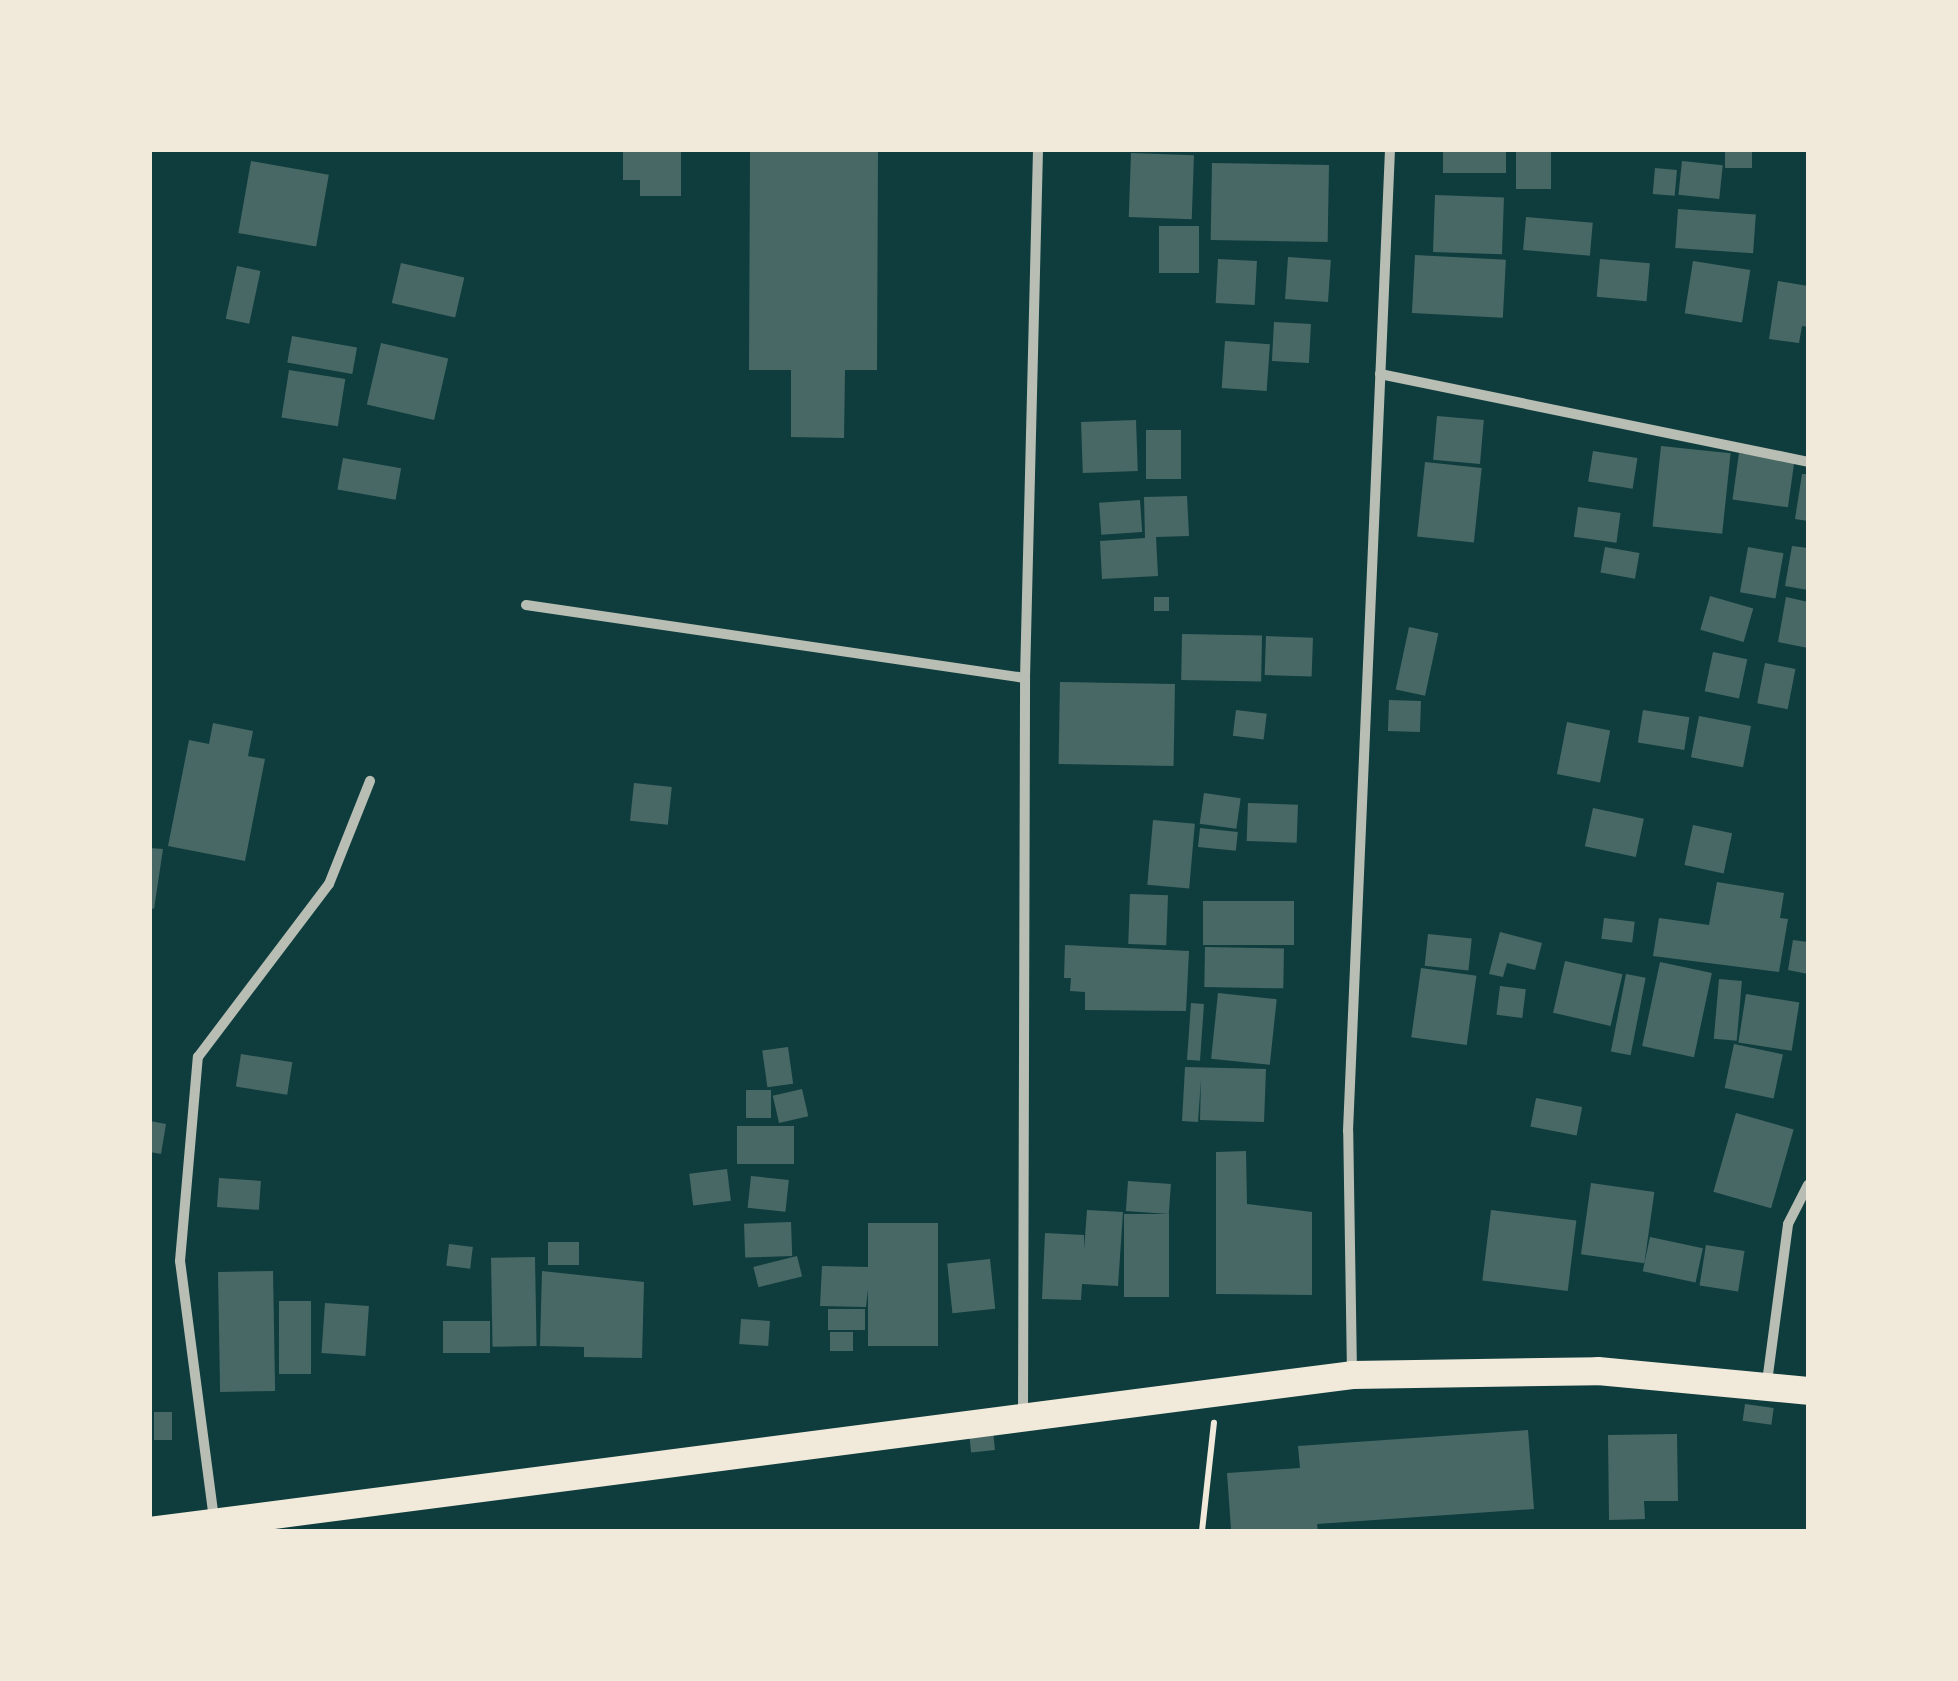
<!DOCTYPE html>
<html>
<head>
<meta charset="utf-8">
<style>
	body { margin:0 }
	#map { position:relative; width:1958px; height:1681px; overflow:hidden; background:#0f3d3e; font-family:Signika,sans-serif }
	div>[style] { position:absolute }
	.building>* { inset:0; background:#486865; transform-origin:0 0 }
	.path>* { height:6px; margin:-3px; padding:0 3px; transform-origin:3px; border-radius:3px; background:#f1e9da }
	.minor>* { height:10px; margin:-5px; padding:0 5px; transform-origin:5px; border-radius:5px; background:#b8beb3 }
	.trunk>* { height:28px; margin:-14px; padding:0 14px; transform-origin:14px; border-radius:14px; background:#f1e9da }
	span { translate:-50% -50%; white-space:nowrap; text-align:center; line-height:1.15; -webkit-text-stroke:10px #f1e9da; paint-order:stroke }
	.frame { position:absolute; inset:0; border:152px solid #f1e9da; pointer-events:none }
</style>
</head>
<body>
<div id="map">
	<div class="building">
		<div style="clip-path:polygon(623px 150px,681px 150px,681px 196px,640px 196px,640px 180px,623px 180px)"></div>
		<div style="clip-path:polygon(750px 150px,878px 150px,877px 370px,845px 370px,844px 438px,791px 437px,791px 370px,749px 370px)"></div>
		<div style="left:1443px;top:150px;width:63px;height:23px"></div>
		<div style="left:1516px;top:150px;width:35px;height:39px"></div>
		<div style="left:1725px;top:150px;width:27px;height:18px"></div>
		<div style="left:1131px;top:153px;width:63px;height:64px;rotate:2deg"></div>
		<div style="left:251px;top:161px;width:79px;height:73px;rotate:10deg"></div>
		<div style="left:1682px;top:161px;width:41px;height:34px;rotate:6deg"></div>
		<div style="left:1212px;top:163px;width:117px;height:77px;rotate:1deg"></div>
		<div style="left:1655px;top:168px;width:22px;height:26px;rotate:5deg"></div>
		<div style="left:1435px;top:195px;width:69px;height:57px;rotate:2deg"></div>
		<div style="left:1678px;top:209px;width:78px;height:39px;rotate:4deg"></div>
		<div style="left:1526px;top:217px;width:67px;height:33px;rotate:5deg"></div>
		<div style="left:1159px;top:226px;width:40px;height:47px"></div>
		<div style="left:1415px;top:255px;width:91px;height:58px;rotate:3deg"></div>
		<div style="left:1288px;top:257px;width:43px;height:42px;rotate:4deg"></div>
		<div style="left:1218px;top:259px;width:39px;height:44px;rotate:3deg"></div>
		<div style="left:1600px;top:259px;width:50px;height:38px;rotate:5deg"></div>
		<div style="left:1693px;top:261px;width:58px;height:53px;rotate:9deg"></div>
		<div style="left:401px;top:263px;width:65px;height:41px;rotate:13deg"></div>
		<div style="left:237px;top:266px;width:24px;height:54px;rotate:12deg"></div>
		<div style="clip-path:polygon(1778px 281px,1808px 286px,1808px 327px,1802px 326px,1799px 343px,1769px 339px)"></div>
		<div style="left:1274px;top:322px;width:37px;height:39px;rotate:3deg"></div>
		<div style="left:292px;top:336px;width:66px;height:27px;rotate:10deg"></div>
		<div style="left:1225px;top:341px;width:45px;height:47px;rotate:4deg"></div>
		<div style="left:381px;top:343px;width:69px;height:63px;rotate:13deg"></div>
		<div style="left:289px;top:370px;width:57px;height:48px;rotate:9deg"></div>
		<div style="left:1437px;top:416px;width:47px;height:44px;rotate:5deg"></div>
		<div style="left:1136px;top:420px;width:51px;height:55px;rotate:88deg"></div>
		<div style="left:1146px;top:430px;width:35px;height:49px"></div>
		<div style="left:1661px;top:446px;width:70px;height:81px;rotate:6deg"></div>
		<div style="left:1593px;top:451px;width:45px;height:31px;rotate:9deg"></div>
		<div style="left:1739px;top:453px;width:56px;height:47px;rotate:8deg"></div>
		<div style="left:343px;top:458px;width:59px;height:32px;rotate:10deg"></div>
		<div style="left:1425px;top:462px;width:57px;height:75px;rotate:6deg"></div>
		<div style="clip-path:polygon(1802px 474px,1808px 474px,1808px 521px,1795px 519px)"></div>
		<div style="clip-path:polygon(1187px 496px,1189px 536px,1156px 537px,1158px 576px,1102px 579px,1100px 541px,1145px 538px,1144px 497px)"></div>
		<div style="left:1140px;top:500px;width:32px;height:41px;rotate:86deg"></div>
		<div style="left:1578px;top:507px;width:43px;height:30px;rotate:8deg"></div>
		<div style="clip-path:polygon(1792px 546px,1808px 548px,1808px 590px,1785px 586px)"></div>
		<div style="left:1605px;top:547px;width:35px;height:26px;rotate:10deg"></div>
		<div style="left:1748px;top:547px;width:36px;height:46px;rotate:10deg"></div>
		<div style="left:1710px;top:596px;width:45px;height:35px;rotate:16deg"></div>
		<div style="left:1154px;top:597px;width:15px;height:14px"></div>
		<div style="clip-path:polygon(1786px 597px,1808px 602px,1808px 648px,1778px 642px)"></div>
		<div style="left:1409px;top:627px;width:30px;height:64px;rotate:12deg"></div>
		<div style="left:1182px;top:634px;width:80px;height:46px;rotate:1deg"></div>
		<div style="left:1266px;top:636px;width:47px;height:39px;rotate:2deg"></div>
		<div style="left:1713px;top:652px;width:35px;height:40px;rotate:12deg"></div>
		<div style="left:1765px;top:663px;width:31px;height:41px;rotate:11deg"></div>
		<div style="left:1060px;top:682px;width:115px;height:82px;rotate:1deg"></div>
		<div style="left:1389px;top:700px;width:32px;height:31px;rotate:2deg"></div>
		<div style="left:1236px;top:710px;width:31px;height:26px;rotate:7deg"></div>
		<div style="left:1643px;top:710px;width:47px;height:33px;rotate:9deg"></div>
		<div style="left:1699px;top:716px;width:53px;height:42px;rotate:11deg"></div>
		<div style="left:1567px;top:722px;width:44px;height:53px;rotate:11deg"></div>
		<div style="clip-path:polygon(213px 723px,253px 731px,248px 756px,265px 759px,245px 861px,168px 846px,189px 740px,209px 744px)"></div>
		<div style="left:634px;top:783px;width:38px;height:38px;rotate:6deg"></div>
		<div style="left:1204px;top:793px;width:37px;height:31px;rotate:8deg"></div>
		<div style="left:1248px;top:803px;width:50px;height:38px;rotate:2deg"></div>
		<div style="left:1593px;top:808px;width:52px;height:39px;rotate:12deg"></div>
		<div style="left:1153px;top:820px;width:42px;height:65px;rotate:5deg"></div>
		<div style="left:1693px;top:825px;width:40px;height:41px;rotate:12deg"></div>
		<div style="left:1200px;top:828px;width:38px;height:19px;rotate:6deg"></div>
		<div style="clip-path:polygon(150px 848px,163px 849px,154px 909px,150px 908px)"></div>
		<div style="clip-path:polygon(1717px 882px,1784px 893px,1780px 918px,1788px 919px,1779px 972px,1653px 956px,1659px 918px,1709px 925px)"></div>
		<div style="left:1130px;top:894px;width:38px;height:50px;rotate:2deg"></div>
		<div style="left:1203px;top:901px;width:91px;height:44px"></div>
		<div style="left:1604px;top:918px;width:31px;height:21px;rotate:7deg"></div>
		<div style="clip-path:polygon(1500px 932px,1542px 943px,1535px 970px,1507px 963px,1503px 977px,1489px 974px)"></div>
		<div style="left:1428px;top:934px;width:44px;height:32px;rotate:6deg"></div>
		<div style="clip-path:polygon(1793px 940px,1808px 942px,1808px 974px,1788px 970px)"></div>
		<div style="clip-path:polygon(1065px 945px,1189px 951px,1186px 1011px,1085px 1010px,1085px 992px,1070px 991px,1071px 978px,1064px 978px)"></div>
		<div style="left:1205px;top:947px;width:79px;height:40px;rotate:1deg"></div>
		<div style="left:1565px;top:961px;width:59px;height:53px;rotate:13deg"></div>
		<div style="left:1660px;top:962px;width:53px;height:86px;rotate:12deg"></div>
		<div style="left:1421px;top:968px;width:56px;height:70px;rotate:8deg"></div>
		<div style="left:1626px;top:974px;width:20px;height:79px;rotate:11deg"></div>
		<div style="left:1719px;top:979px;width:23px;height:60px;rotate:5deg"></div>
		<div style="left:1500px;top:986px;width:26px;height:29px;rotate:7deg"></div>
		<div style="left:1218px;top:993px;width:59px;height:66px;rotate:6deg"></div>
		<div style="left:1746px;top:994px;width:54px;height:49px;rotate:9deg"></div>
		<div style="left:1191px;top:1003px;width:13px;height:57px;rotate:4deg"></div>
		<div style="left:1734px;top:1044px;width:50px;height:45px;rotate:12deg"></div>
		<div style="left:788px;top:1047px;width:37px;height:26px;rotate:82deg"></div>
		<div style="left:241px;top:1054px;width:52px;height:33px;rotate:9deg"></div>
		<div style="clip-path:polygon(1185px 1067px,1266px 1069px,1264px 1122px,1200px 1120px,1201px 1079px,1198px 1122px,1182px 1121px)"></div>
		<div style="left:802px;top:1089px;width:28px;height:30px;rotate:77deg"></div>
		<div style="left:746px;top:1090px;width:25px;height:28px"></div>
		<div style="left:1536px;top:1098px;width:47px;height:29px;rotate:11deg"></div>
		<div style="left:1736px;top:1113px;width:60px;height:82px;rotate:16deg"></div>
		<div style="clip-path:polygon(150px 1121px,166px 1124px,161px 1154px,150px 1152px)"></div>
		<div style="left:794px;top:1126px;width:38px;height:57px;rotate:90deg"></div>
		<div style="clip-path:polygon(1246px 1151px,1247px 1204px,1312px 1212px,1312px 1295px,1216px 1294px,1216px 1152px)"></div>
		<div style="left:727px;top:1169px;width:32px;height:38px;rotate:83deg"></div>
		<div style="left:751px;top:1176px;width:38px;height:32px;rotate:6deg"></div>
		<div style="left:219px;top:1178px;width:42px;height:29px;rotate:4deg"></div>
		<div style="left:1128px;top:1181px;width:43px;height:30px;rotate:4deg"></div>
		<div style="left:1591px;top:1183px;width:64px;height:72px;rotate:8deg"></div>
		<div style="clip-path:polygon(1087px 1210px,1123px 1212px,1118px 1286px,1082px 1284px,1081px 1300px,1042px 1299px,1045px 1233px,1084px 1235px,1084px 1250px)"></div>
		<div style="left:1491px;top:1210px;width:86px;height:71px;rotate:7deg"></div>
		<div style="left:1124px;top:1214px;width:45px;height:83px"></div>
		<div style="left:791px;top:1222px;width:34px;height:47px;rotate:88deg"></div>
		<div style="clip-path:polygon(868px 1223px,938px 1223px,938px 1346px,868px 1346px,868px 1289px,866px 1307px,820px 1306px,822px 1266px,868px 1267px)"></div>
		<div style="left:1650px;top:1237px;width:54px;height:35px;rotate:12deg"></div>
		<div style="left:548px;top:1242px;width:31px;height:23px"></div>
		<div style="left:449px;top:1244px;width:24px;height:22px;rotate:7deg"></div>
		<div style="left:1706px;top:1245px;width:39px;height:41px;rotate:9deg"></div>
		<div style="left:797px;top:1256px;width:21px;height:45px;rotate:76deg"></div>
		<div style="left:535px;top:1257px;width:89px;height:44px;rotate:89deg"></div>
		<div style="left:990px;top:1259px;width:50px;height:43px;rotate:84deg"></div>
		<div style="left:273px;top:1271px;width:120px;height:55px;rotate:89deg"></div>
		<div style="clip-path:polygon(542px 1271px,644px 1282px,642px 1358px,584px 1357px,584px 1347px,540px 1346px)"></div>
		<div style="left:279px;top:1301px;width:32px;height:73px"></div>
		<div style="left:325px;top:1303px;width:44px;height:50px;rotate:4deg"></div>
		<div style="left:828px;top:1309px;width:37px;height:21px"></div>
		<div style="left:741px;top:1319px;width:29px;height:25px;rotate:4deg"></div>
		<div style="left:443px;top:1321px;width:47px;height:32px"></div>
		<div style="left:830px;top:1332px;width:23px;height:19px"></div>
		<div style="left:1745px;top:1404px;width:29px;height:17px;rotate:8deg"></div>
		<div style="left:154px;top:1412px;width:18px;height:28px"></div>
		<div style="clip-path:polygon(1528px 1430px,1534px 1509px,1317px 1524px,1318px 1531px,1231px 1529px,1227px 1473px,1300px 1468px,1298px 1446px)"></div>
		<div style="left:993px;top:1431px;width:19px;height:24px;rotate:84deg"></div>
		<div style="clip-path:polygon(1677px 1434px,1678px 1501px,1644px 1501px,1645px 1519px,1609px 1520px,1608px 1435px)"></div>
	</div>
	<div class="path">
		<div style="left:1202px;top:1531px;width:109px;rotate:-83.7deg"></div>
	</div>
	<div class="minor">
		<div style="left:1380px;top:374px;width:437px;rotate:11.6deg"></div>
		<div style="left:526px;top:605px;width:504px;rotate:8.32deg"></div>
		<div style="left:1352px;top:1373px;width:242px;rotate:-90.9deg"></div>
		<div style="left:1348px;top:1131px;width:982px;rotate:-87.55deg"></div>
		<div style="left:1767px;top:1382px;width:159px;rotate:-82.4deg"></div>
		<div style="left:1788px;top:1224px;width:44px;rotate:-62.9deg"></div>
		<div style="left:1023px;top:1414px;width:736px;rotate:-89.84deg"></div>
		<div style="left:1025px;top:678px;width:528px;rotate:-88.59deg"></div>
		<div style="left:214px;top:1519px;width:260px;rotate:-97.5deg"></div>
		<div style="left:180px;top:1261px;width:205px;rotate:-85deg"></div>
		<div style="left:198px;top:1057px;width:217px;rotate:-52.9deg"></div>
		<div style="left:329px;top:884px;width:111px;rotate:-68.3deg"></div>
	</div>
	<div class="trunk">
		<div style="left:150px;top:1531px;width:1212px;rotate:-7.39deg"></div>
		<div style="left:1352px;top:1375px;width:246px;rotate:-0.9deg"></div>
		<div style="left:1598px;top:1371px;width:211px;rotate:5.4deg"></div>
	</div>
	<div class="frame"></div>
</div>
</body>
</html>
